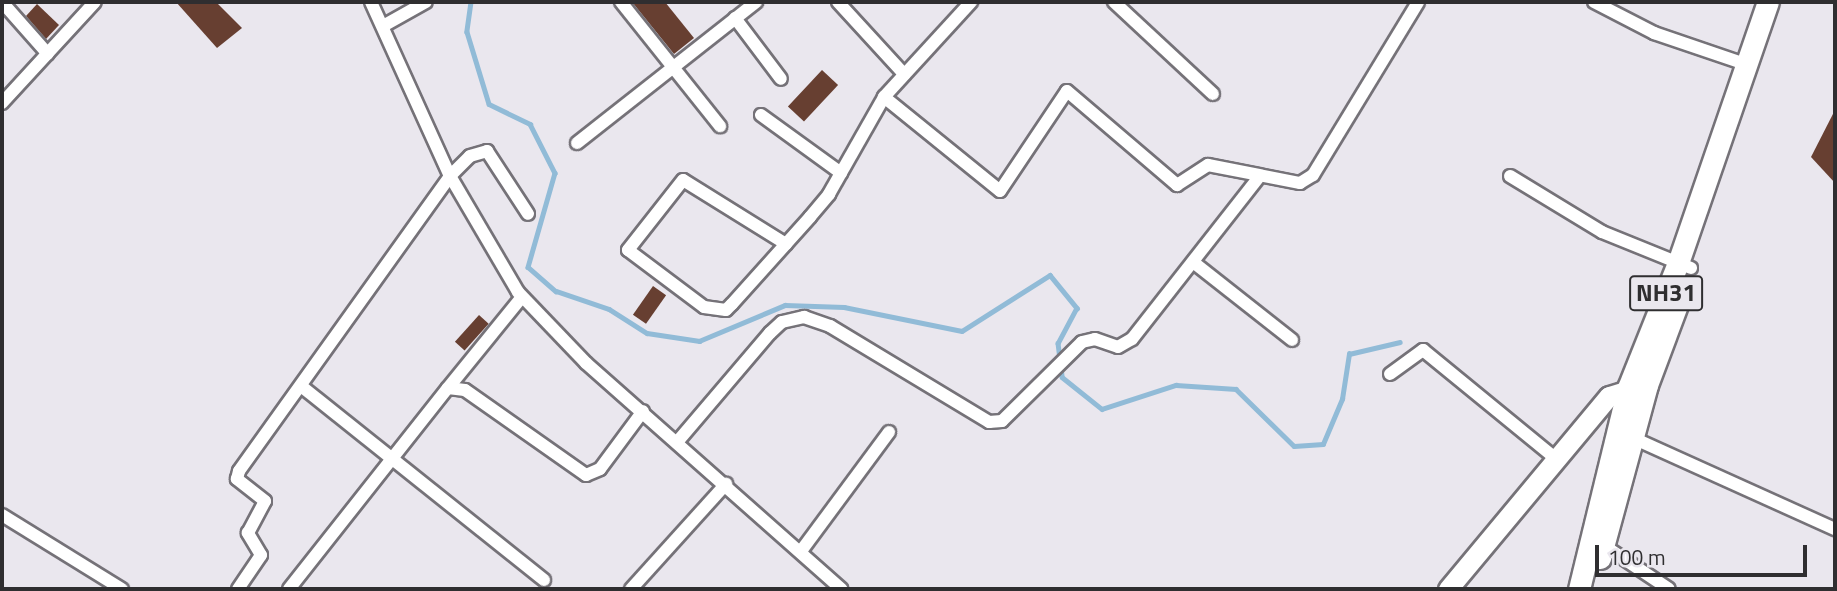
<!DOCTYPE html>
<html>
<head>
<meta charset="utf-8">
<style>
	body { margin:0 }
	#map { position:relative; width:1837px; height:591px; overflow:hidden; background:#eae7ee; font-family:"Titillium Web",sans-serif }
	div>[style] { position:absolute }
	.stream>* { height:4.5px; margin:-2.25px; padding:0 2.25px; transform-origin:2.25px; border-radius:2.25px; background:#91bbd7 }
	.building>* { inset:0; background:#673f31; transform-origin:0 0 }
	.roads { filter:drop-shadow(2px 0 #757278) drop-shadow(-2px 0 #757278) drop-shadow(0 2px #757278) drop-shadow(0 -2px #757278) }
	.minor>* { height:12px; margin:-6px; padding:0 6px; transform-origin:6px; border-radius:6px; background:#fff }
	.primary>* { height:19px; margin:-9.5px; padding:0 9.5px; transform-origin:9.5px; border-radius:9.5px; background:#fff }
	.trunk>* { height:21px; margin:-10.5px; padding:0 10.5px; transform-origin:10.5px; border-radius:10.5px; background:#fff }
	span { translate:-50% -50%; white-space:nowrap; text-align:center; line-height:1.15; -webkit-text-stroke:7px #eae7ee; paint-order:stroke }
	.shield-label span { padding:2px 5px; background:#eae7ee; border:2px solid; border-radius:5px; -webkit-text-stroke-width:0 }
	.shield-label { font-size:24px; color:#2f2e30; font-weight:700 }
	.frame { position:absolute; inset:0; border:4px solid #2f2e30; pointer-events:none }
	.scale { position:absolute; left:1595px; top:545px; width:212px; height:32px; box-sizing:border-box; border:4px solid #2f2e30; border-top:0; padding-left:9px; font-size:21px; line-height:24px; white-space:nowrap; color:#2f2e30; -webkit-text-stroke:5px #eae7ee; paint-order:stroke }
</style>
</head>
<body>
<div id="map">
	<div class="stream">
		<div style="left:471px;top:2px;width:30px;rotate:98deg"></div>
		<div style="left:467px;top:32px;width:75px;rotate:73deg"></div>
		<div style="left:489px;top:104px;width:46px;rotate:26deg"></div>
		<div style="left:530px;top:124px;width:55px;rotate:63deg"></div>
		<div style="left:555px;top:173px;width:98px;rotate:106deg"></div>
		<div style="left:528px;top:267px;width:37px;rotate:41deg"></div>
		<div style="left:556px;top:291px;width:56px;rotate:18.8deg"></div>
		<div style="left:609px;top:309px;width:45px;rotate:32.3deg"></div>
		<div style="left:647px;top:333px;width:53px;rotate:8.7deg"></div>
		<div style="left:699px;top:341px;width:93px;rotate:-22.7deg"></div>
		<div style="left:785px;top:305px;width:59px;rotate:1.9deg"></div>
		<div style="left:844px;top:307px;width:120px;rotate:11.5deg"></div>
		<div style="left:962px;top:331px;width:104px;rotate:-32.5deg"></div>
		<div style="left:1050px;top:275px;width:43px;rotate:50.7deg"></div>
		<div style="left:1077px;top:308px;width:40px;rotate:118deg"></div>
		<div style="left:1058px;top:343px;width:34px;rotate:83deg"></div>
		<div style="left:1062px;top:377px;width:51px;rotate:38.7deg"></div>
		<div style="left:1102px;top:409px;width:78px;rotate:-18deg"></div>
		<div style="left:1176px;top:385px;width:60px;rotate:3.8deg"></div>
		<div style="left:1236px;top:389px;width:81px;rotate:44.5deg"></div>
		<div style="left:1294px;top:446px;width:29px;rotate:-4deg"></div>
		<div style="left:1323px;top:444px;width:49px;rotate:-67.1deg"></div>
		<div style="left:1342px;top:399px;width:46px;rotate:-81.2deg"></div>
		<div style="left:1349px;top:354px;width:52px;rotate:-13.2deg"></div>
	</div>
	<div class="building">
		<div style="clip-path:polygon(176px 2px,216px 2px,242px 28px,217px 48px)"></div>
		<div style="clip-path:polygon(632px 2px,665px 2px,694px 38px,674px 54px)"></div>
		<div style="clip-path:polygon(37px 4px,59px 25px,46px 39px,26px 16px)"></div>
		<div style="left:822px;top:70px;width:22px;height:50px;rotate:43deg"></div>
		<div style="clip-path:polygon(1835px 110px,1835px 183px,1811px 157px)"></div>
		<div style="left:653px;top:286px;width:16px;height:35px;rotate:35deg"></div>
		<div style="left:479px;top:315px;width:13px;height:36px;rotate:42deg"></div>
	</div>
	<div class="roads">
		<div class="minor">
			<div style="left:2px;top:2px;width:69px;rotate:48.5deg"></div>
			<div style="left:371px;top:2px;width:191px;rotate:65.6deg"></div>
			<div style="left:450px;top:176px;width:134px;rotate:59.6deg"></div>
			<div style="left:518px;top:292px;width:98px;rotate:46.2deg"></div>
			<div style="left:586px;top:363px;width:341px;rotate:41.5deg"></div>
			<div style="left:621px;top:2px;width:159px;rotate:51.4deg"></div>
			<div style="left:838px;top:2px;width:98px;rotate:47.5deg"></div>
			<div style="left:1114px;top:2px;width:135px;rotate:42.9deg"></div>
			<div style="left:1594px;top:2px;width:68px;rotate:27.3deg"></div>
			<div style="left:1654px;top:33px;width:99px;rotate:18.8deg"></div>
			<div style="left:735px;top:18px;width:76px;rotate:53deg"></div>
			<div style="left:383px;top:26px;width:49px;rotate:-29.2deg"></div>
			<div style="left:884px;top:97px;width:149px;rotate:39deg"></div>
			<div style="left:1000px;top:191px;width:120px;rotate:-56.2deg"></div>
			<div style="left:1067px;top:91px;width:145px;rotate:40.5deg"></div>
			<div style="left:1177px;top:185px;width:37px;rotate:-33deg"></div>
			<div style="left:1208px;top:165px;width:94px;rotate:11.1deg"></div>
			<div style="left:1300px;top:183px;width:15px;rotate:-32deg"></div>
			<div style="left:1313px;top:175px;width:202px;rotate:-58.7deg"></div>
			<div style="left:2px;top:103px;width:137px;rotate:-47.4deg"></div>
			<div style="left:761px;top:115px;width:99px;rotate:35.9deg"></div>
			<div style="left:577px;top:143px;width:228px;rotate:-38.2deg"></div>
			<div style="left:1510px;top:176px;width:108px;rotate:31.3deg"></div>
			<div style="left:1602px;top:232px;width:96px;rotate:22deg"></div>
			<div style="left:786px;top:244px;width:121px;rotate:-148.1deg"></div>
			<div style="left:683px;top:180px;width:89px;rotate:128.2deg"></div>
			<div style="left:628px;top:250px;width:95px;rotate:36.9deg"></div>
			<div style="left:704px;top:307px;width:22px;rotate:8deg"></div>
			<div style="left:726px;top:310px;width:8px;rotate:-45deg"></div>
			<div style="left:732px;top:304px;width:117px;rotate:-48.1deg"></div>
			<div style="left:810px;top:217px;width:30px;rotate:-50deg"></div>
			<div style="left:829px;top:194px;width:112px;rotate:-60.4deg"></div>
			<div style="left:884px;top:97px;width:129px;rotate:-47.5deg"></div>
			<div style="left:1193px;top:262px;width:126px;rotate:38.2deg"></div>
			<div style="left:1390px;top:374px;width:41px;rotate:-36deg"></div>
			<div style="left:1423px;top:350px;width:172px;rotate:39.3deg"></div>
			<div style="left:301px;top:386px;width:311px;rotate:38.6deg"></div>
			<div style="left:448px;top:388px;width:117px;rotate:-50.9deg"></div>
			<div style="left:1633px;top:438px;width:222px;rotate:24.3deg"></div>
			<div style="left:678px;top:441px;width:142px;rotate:-49.6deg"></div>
			<div style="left:770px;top:333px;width:16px;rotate:-43deg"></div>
			<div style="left:782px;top:322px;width:23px;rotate:-13deg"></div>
			<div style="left:804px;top:317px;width:28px;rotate:19deg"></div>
			<div style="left:830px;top:326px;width:186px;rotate:31.1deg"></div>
			<div style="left:989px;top:422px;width:13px;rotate:-4deg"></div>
			<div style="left:1002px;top:421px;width:112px;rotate:-44.6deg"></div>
			<div style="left:1082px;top:342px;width:13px;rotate:-13deg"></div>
			<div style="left:1095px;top:339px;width:24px;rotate:19deg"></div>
			<div style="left:1118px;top:347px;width:16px;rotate:-30deg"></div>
			<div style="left:1132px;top:339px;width:206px;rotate:-51.9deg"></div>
			<div style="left:2px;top:515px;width:141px;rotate:31.7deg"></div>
			<div style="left:1603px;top:545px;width:79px;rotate:33.7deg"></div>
			<div style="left:801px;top:551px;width:148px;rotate:-53.5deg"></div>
			<div style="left:238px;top:589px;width:41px;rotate:-55.9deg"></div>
			<div style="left:261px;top:555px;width:26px;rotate:-121deg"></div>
			<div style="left:248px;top:533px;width:36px;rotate:-62deg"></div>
			<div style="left:265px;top:501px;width:36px;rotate:-142deg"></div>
			<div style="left:237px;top:479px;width:8px;rotate:-76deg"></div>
			<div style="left:239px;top:471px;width:363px;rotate:-54.4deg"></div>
			<div style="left:450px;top:176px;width:28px;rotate:-45deg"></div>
			<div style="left:470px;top:156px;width:18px;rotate:-16deg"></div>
			<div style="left:487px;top:151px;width:75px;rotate:56.9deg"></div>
			<div style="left:289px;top:589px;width:256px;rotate:-51.7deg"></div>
			<div style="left:448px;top:388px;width:17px;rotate:7deg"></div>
			<div style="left:465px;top:390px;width:148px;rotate:35.1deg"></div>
			<div style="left:586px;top:475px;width:15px;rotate:-23deg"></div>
			<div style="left:600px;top:469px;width:72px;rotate:-53.4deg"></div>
			<div style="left:631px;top:589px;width:142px;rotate:-47.9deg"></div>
		</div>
		<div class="primary">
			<div style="left:1448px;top:589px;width:251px;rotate:-50.2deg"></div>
			<div style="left:1609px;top:396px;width:34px;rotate:-17deg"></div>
		</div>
		<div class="trunk">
			<div style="left:1600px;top:558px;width:179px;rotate:-74.8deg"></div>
			<div style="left:1647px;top:385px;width:89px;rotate:-69.5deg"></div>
			<div style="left:1579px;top:589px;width:207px;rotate:-76.3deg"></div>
			<div style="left:1628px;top:388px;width:135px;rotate:-68.2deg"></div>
			<div style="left:1678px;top:263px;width:276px;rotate:-71deg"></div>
		</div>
	</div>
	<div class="shield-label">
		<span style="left:1666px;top:293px">NH31</span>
	</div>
	<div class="frame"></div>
	<div class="scale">100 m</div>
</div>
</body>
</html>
